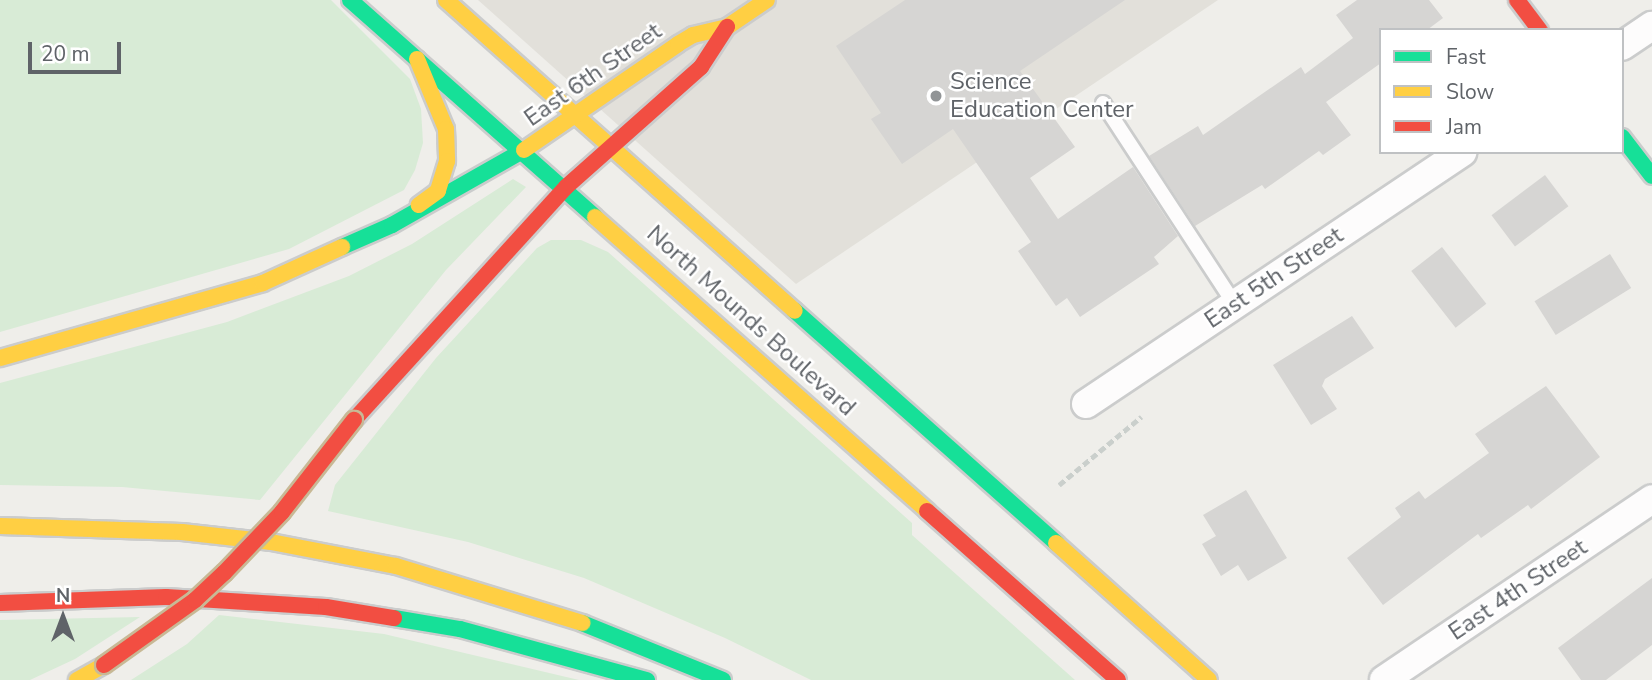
<!DOCTYPE html>
<html>
<head>
<meta charset="utf-8">
<style>
	body { margin:0 }
	#map { position:relative; width:1652px; height:680px; overflow:hidden; background:#efeeea; font-family:"Nunito Sans",sans-serif }
	div>[style] { position:absolute }
	.education>* { inset:0; background:#e2e0da }
	.green>* { inset:0; background:#d8ebd6 }
	.building>* { inset:0; background:#d6d5d3; transform-origin:0 0 }
	.path>* { height:4.5px; margin-top:-2.25px; transform-origin:0; background:repeating-linear-gradient(90deg,#cacfcc 0 7px,transparent 0 10.5px) }
	.roads { filter:drop-shadow(2px 0 #cbcccc) drop-shadow(-2px 0 #cbcccc) drop-shadow(0 2px #cbcccc) drop-shadow(0 -2px #cbcccc) }
	.lane>* { height:14px; margin:-7px; padding:0 7px; transform-origin:7px; border-radius:7px; background:#fdfcfc }
	.street>* { height:28px; margin:-14px; padding:0 14px; transform-origin:14px; border-radius:14px; background:#fdfcfc }
	.fast>* { height:16px; margin:-8px; padding:0 8px; transform-origin:8px; border-radius:8px; background:#16e098 }
	.slow>* { height:16px; margin:-8px; padding:0 8px; transform-origin:8px; border-radius:8px; background:#ffcf43 }
	.jam>* { height:16px; margin:-8px; padding:0 8px; transform-origin:8px; border-radius:8px; background:#f24e42 }
	.bridges { filter:drop-shadow(2px 0 #c8b996) drop-shadow(-2px 0 #c8b996) drop-shadow(0 2px #c8b996) drop-shadow(0 -2px #c8b996) }
	.jam-bridge>* { height:16px; margin:-8px; padding:0 8px; transform-origin:8px; border-radius:8px; background:#f24e42 }
	.dots>* { width:19px; height:19px; translate:-50% -50%; box-sizing:border-box; border:4px solid #fff; border-radius:50% }
	span { translate:-50% -50%; white-space:nowrap; text-align:center; line-height:1.15; -webkit-text-stroke:5px #fff; paint-order:stroke }
	.street-label { font-size:24px; color:#5f6368 }
	.poi-label { font-size:24px; color:#5f6368 }
	.left { translate:0 -50%; text-align:left }
	.legend { position:absolute; left:1379px; top:28px; width:245px; height:126px; box-sizing:border-box; background:#fff; border:2px solid #bfc1c3; margin:0; padding:9px 12px; list-style:none; font-size:21px; color:#5f6368 }
	.legend li { display:flex; align-items:center; gap:14px; height:35px }
	.legend b { width:35px; border:2px solid #bfc1c3 }
	.north { position:absolute; left:28px; top:582px; width:70px; height:70px; -webkit-text-stroke:5px #fff; paint-order:stroke; rotate:0deg; font-size:19px; font-weight:700; line-height:28px; text-align:center; color:#5f6368 }
	.north::after { content:''; display:block; margin:auto; width:24px; height:32px; background:#5f6368; clip-path:polygon(50% 0,100% 100%,50% 72%,0 100%) }
	.scale { position:absolute; left:28px; top:42px; width:93px; height:32px; box-sizing:border-box; border:4px solid #5f6368; border-top:0; padding-left:9px; font-size:21px; line-height:24px; white-space:nowrap; color:#5f6368; -webkit-text-stroke:5px #fff; paint-order:stroke }
</style>
</head>
<body>
<div id="map">
	<div class="education">
		<div style="clip-path:polygon(478px 0,1218px 0,796px 284px)"></div>
	</div>
	<div class="green">
		<div style="clip-path:polygon(0 0,331px 0,410px 79px,421px 109px,423px 143px,415px 170px,404px 190px,289px 249px,0 332px)"></div>
		<div style="clip-path:polygon(513px 179px,526px 187px,446px 270px,260px 500px,122px 487px,0 485px,0 383px,227px 322px,349px 276px,412px 244px)"></div>
		<div style="clip-path:polygon(551px 240px,581px 240px,608px 252px,912px 523px,912px 535px,1075px 680px,811px 680px,725px 638px,584px 578px,468px 542px,328px 511px,335px 485px,436px 358px,537px 248px)"></div>
		<div style="clip-path:polygon(219px 615px,384px 634px,579px 680px,131px 680px,187px 644px)"></div>
		<div style="clip-path:polygon(140px 617px,75px 659px,30px 680px,0 680px,0 620px)"></div>
	</div>
	<div class="building">
		<div style="clip-path:polygon(905px 0,1125px 0,1020px 71px,1075px 147px,1030px 178px,1058px 219px,1133px 167px,1178px 236px,1154px 257px,1159px 264px,1080px 317px,1067px 298px,1056px 306px,1018px 251px,1031px 242px,953px 129px,902px 164px,871px 119px,881px 113px,836px 46px)"></div>
		<div style="clip-path:polygon(1357px 0,1429px 0,1443px 18px,1427px 30px,1381px 30px,1381px 63px,1326px 102px,1351px 135px,1323px 155px,1319px 151px,1265px 189px,1262px 185px,1195px 226px,1149px 156px,1198px 126px,1203px 135px,1301px 67px,1305px 74px,1353px 38px,1336px 15px)"></div>
		<div style="left:1545px;top:175px;width:39px;height:67px;rotate:53deg"></div>
		<div style="left:1442px;top:247px;width:72px;height:39px;rotate:52deg"></div>
		<div style="left:1610px;top:254px;width:40px;height:89px;rotate:58deg"></div>
		<div style="clip-path:polygon(1352px 316px,1374px 348px,1325px 379px,1322px 386px,1337px 409px,1311px 425px,1273px 365px)"></div>
		<div style="clip-path:polygon(1546px 386px,1600px 457px,1531px 509px,1528px 505px,1481px 538px,1478px 534px,1383px 605px,1347px 558px,1401px 517px,1395px 508px,1419px 491px,1425px 499px,1489px 453px,1475px 434px)"></div>
		<div style="clip-path:polygon(1246px 490px,1287px 558px,1248px 581px,1238px 565px,1221px 576px,1202px 544px,1216px 536px,1203px 515px)"></div>
		<div style="clip-path:polygon(1652px 578px,1652px 645px,1606px 680px,1581px 680px,1558px 648px)"></div>
	</div>
	<div class="path">
		<div style="left:1059px;top:485px;width:107px;rotate:-39.7deg"></div>
	</div>
	<div class="roads">
		<div class="lane">
			<div style="left:1103px;top:103px;width:241px;rotate:56.8deg"></div>
		</div>
		<div class="street">
			<div style="left:1622px;top:46px;width:36px;rotate:-34deg"></div>
			<div style="left:1086px;top:404px;width:453px;rotate:-33.8deg"></div>
			<div style="left:1384px;top:680px;width:323px;rotate:-34deg"></div>
		</div>
		<div class="fast">
			<div style="left:350px;top:0;width:327px;rotate:41.5deg"></div>
			<div style="left:1622px;top:137px;width:49px;rotate:52.4deg"></div>
			<div style="left:342px;top:247px;width:55px;rotate:-23.7deg"></div>
			<div style="left:392px;top:225px;width:152px;rotate:-29.6deg"></div>
			<div style="left:795px;top:311px;width:349px;rotate:41.6deg"></div>
			<div style="left:394px;top:618px;width:67px;rotate:9.5deg"></div>
			<div style="left:460px;top:629px;width:194px;rotate:15.3deg"></div>
			<div style="left:582px;top:623px;width:152px;rotate:22deg"></div>
		</div>
		<div class="slow">
			<div style="left:446px;top:0;width:467px;rotate:41.7deg"></div>
			<div style="left:417px;top:59px;width:76px;rotate:67.5deg"></div>
			<div style="left:446px;top:129px;width:32px;rotate:88deg"></div>
			<div style="left:447px;top:161px;width:31px;rotate:107deg"></div>
			<div style="left:438px;top:191px;width:24px;rotate:144deg"></div>
			<div style="left:524px;top:150px;width:187px;rotate:-34.5deg"></div>
			<div style="left:678px;top:44px;width:17px;rotate:-31deg"></div>
			<div style="left:693px;top:35px;width:35px;rotate:-13deg"></div>
			<div style="left:727px;top:27px;width:48px;rotate:-34deg"></div>
			<div style="left:595px;top:217px;width:443px;rotate:41.5deg"></div>
			<div style="left:0;top:358px;width:273px;rotate:-15.9deg"></div>
			<div style="left:263px;top:283px;width:87px;rotate:-24.5deg"></div>
			<div style="left:0;top:526px;width:182px;rotate:1.9deg"></div>
			<div style="left:182px;top:532px;width:90px;rotate:6.4deg"></div>
			<div style="left:271px;top:542px;width:127px;rotate:10.9deg"></div>
			<div style="left:396px;top:566px;width:195px;rotate:17deg"></div>
			<div style="left:1056px;top:543px;width:205px;rotate:41.8deg"></div>
			<div style="left:77px;top:680px;width:31px;rotate:-29deg"></div>
		</div>
		<div class="jam">
			<div style="left:1517px;top:0;width:38px;rotate:53deg"></div>
			<div style="left:566px;top:187px;width:181px;rotate:-41.6deg"></div>
			<div style="left:701px;top:67px;width:48px;rotate:-57deg"></div>
			<div style="left:354px;top:420px;width:315px;rotate:-47.7deg"></div>
			<div style="left:927px;top:511px;width:255px;rotate:41.5deg"></div>
			<div style="left:0;top:603px;width:166px;rotate:-2.1deg"></div>
			<div style="left:166px;top:597px;width:160px;rotate:3.6deg"></div>
			<div style="left:326px;top:607px;width:69px;rotate:9.2deg"></div>
		</div>
	</div>
	<div class="bridges">
		<div class="jam-bridge">
			<div style="left:104px;top:665px;width:112px;rotate:-35.5deg"></div>
			<div style="left:195px;top:600px;width:40px;rotate:-43deg"></div>
			<div style="left:224px;top:573px;width:84px;rotate:-46.4deg"></div>
			<div style="left:282px;top:512px;width:117px;rotate:-52deg"></div>
		</div>
	</div>
	<div class="dots">
		<div style="left:936px;top:96px;background:#919496"></div>
	</div>
	<div class="street-label">
		<span style="left:593px;top:75px;rotate:-35deg">East 6th Street</span>
		<span style="left:1274px;top:278px;rotate:-34deg">East 5th Street</span>
		<span style="left:751px;top:321px;rotate:42deg">North Mounds Boulevard</span>
		<span style="left:1518px;top:590px;rotate:-34deg">East 4th Street</span>
	</div>
	<div class="poi-label">
		<span class="left" style="left:950px;top:96px">Science<br>Education Center</span>
	</div>
	<ul class="legend">
	<li><b style="height:9px;background:#16e098"></b>Fast</li>
	<li><b style="height:9px;background:#ffcf43"></b>Slow</li>
	<li><b style="height:9px;background:#f24e42"></b>Jam</li>
	</ul>
	<div class="north">N</div>
	<div class="scale">20 m</div>
</div>
</body>
</html>
